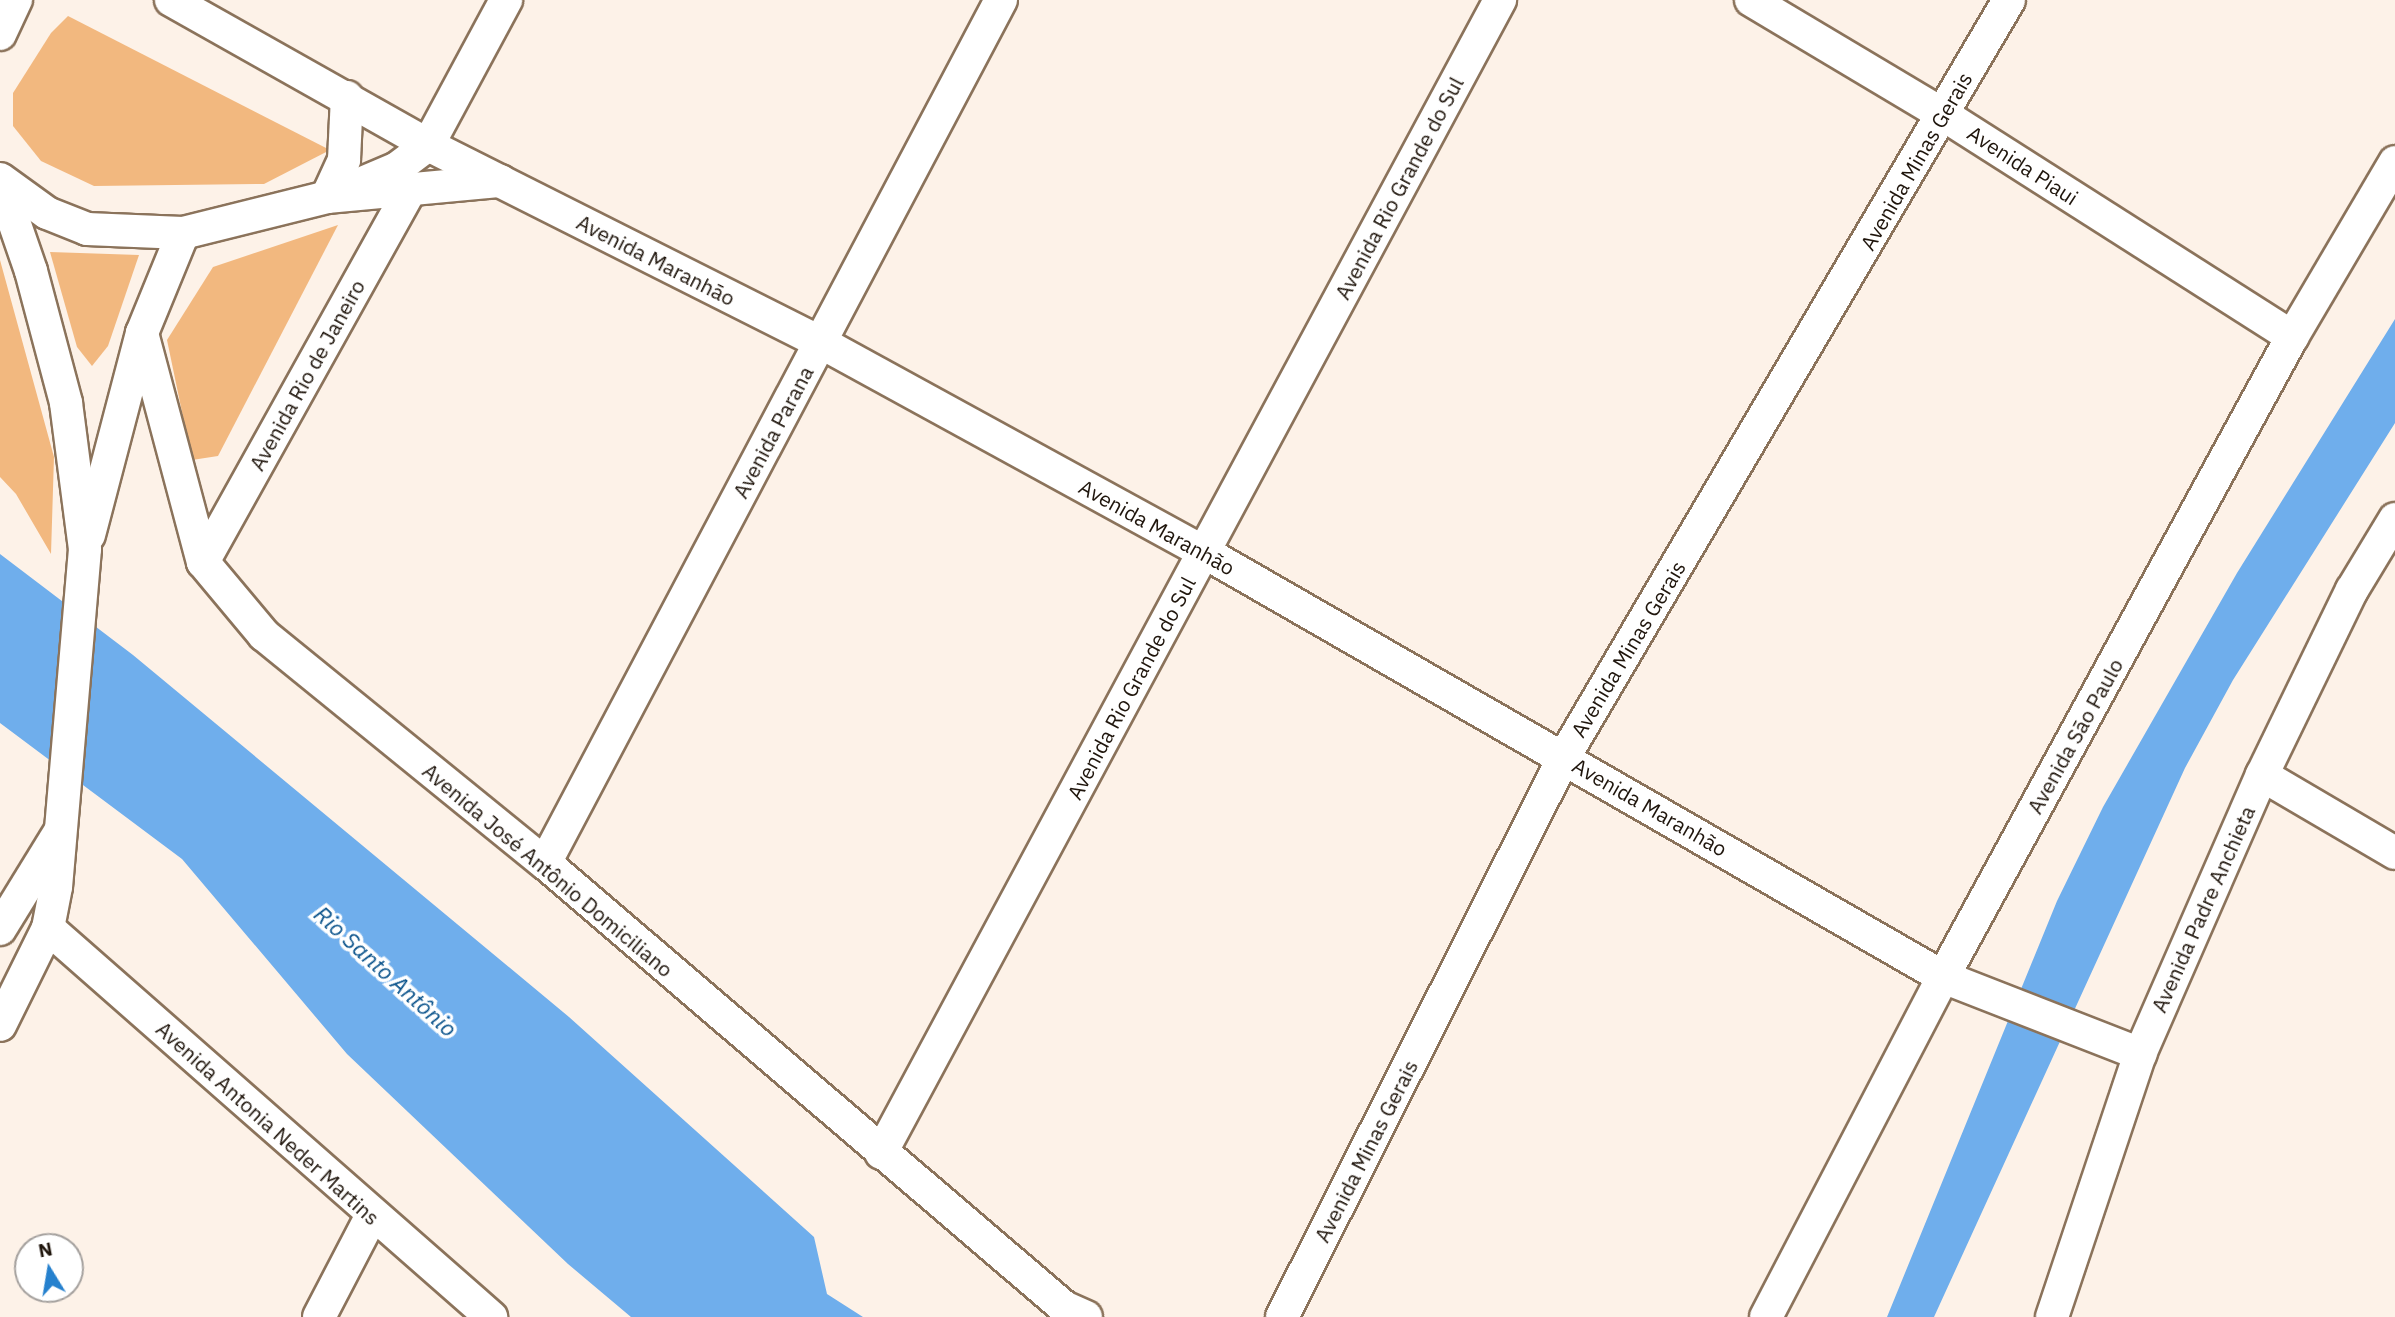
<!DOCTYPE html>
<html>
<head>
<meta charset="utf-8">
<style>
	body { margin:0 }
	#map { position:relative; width:2395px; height:1317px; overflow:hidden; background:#fdf2e8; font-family:"IBM Plex Sans",sans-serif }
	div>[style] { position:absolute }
	.green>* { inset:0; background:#f2b87f }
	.water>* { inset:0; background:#6faeec }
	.roads { filter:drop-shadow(2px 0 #8b735b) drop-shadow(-2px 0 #8b735b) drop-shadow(0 2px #8b735b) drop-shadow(0 -2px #8b735b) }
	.minor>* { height:32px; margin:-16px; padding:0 16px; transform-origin:16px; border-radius:16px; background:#fff }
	span { translate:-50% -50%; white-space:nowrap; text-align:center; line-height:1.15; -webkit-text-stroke:7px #fff; paint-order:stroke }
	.street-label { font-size:21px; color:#1f150c }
	.water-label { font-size:23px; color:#0c548c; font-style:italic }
	.north { position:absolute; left:14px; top:1233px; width:70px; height:70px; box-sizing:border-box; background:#fff; border:2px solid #a5a19e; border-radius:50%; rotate:349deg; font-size:19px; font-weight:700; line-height:28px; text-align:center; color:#1f150c }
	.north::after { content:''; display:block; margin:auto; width:24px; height:32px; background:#2681ce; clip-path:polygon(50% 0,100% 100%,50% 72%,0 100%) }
</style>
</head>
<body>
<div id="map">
	<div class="green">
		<div style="clip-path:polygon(68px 16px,330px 150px,264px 184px,94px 186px,41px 161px,13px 126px,13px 93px,51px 33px)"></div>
		<div style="clip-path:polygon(338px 225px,218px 456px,192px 460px,167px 340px,213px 267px)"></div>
		<div style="clip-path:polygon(50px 252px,139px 255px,108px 346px,92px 366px,77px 347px)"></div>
		<div style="clip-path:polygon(0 260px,54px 457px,51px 554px,16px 494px,0 477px)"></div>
	</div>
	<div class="water">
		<div style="clip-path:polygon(2395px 319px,2395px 423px,2233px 680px,2185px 768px,1934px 1317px,1887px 1317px,2057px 901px,2103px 807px,2237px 573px)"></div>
		<div style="clip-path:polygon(0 554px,133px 655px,569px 1017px,814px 1237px,827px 1294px,863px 1317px,631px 1317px,568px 1264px,347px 1054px,182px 859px,0 723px)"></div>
	</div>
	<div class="roads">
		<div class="minor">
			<div style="left:171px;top:0;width:295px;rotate:29.4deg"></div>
			<div style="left:428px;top:145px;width:439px;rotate:26.7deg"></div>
			<div style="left:820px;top:342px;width:438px;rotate:28.7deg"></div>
			<div style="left:1204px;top:552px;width:852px;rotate:29.9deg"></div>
			<div style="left:1943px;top:977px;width:212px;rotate:21.3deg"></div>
			<div style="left:1751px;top:0;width:225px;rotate:30.8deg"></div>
			<div style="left:1944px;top:115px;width:413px;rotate:32.5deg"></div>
			<div style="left:0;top:34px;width:38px;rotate:-65deg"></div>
			<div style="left:0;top:179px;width:58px;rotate:35.9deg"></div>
			<div style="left:47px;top:213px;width:43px;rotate:21.8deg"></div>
			<div style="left:87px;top:229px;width:96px;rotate:2.4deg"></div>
			<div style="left:183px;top:233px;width:148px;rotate:-14deg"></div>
			<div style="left:327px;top:197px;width:174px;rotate:-5.3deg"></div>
			<div style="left:0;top:181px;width:95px;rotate:71deg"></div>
			<div style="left:31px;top:271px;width:137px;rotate:75.1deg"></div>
			<div style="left:66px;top:403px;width:147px;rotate:82.6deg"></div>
			<div style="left:85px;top:549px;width:339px;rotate:94.9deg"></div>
			<div style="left:56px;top:887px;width:42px;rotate:101deg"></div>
			<div style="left:48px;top:928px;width:108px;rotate:116.3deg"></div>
			<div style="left:360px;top:184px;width:39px;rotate:-23deg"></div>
			<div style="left:396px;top:169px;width:40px;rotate:-37deg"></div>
			<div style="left:428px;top:145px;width:165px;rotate:-61.7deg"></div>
			<div style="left:327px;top:197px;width:41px;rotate:-65.3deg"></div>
			<div style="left:344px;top:160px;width:63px;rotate:-87.3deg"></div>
			<div style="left:142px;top:333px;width:237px;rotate:75.1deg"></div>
			<div style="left:203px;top:562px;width:95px;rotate:50.1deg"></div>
			<div style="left:264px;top:635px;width:362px;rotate:39.1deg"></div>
			<div style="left:545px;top:863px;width:683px;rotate:40.55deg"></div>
			<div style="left:1064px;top:1307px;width:24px;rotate:24deg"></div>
			<div style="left:89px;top:535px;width:209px;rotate:-75.3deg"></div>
			<div style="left:142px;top:333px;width:108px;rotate:-67.7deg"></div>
			<div style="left:203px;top:562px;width:427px;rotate:-60.9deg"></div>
			<div style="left:2262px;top:775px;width:154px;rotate:30.4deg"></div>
			<div style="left:545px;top:863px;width:976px;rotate:-62.15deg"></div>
			<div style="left:48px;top:928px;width:590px;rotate:41.29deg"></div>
			<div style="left:0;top:929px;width:113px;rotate:-58.4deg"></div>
			<div style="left:881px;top:1153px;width:1309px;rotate:-61.77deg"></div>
			<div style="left:319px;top:1317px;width:115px;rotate:-62.5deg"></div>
			<div style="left:1282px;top:1317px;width:627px;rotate:-63.27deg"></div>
			<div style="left:1564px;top:757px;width:878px;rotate:-59.55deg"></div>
			<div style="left:1766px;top:1317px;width:383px;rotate:-62.5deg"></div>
			<div style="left:1943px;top:977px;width:729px;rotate:-61.4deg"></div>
			<div style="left:2292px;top:337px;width:203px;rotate:-59.5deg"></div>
			<div style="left:2052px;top:1317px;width:277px;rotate:-71.5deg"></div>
			<div style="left:2140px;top:1054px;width:305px;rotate:-66.4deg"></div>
			<div style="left:2262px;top:775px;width:206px;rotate:-64.1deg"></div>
			<div style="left:2352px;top:590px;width:83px;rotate:-58.8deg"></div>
		</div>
	</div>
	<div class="street-label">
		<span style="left:1916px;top:161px;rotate:-60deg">Avenida Minas Gerais</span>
		<span style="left:2023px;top:165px;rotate:33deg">Avenida Piaui</span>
		<span style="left:1399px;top:188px;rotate:-62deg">Avenida Rio Grande do Sul</span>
		<span style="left:656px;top:260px;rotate:27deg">Avenida Maranhão</span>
		<span style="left:307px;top:375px;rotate:-61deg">Avenida Rio de Janeiro</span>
		<span style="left:773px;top:432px;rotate:-62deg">Avenida Parana</span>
		<span style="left:1157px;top:527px;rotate:29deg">Avenida Maranhão</span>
		<span style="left:1628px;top:649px;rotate:-59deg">Avenida Minas Gerais</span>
		<span style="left:1131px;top:688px;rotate:-62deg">Avenida Rio Grande do Sul</span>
		<span style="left:2075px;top:736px;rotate:-61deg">Avenida São Paulo</span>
		<span style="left:1650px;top:807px;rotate:30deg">Avenida Maranhão</span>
		<span style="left:548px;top:870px;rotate:40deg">Avenida José Antônio Domiciliano</span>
		<span style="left:2203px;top:909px;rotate:-66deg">Avenida Padre Anchieta</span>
		<span style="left:268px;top:1123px;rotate:42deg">Avenida Antonia Neder Martins</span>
		<span style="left:1366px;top:1151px;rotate:-63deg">Avenida Minas Gerais</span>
	</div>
	<div class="water-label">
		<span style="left:386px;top:971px;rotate:42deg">Rio Santo Antônio</span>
	</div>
	<div class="north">N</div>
</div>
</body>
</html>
